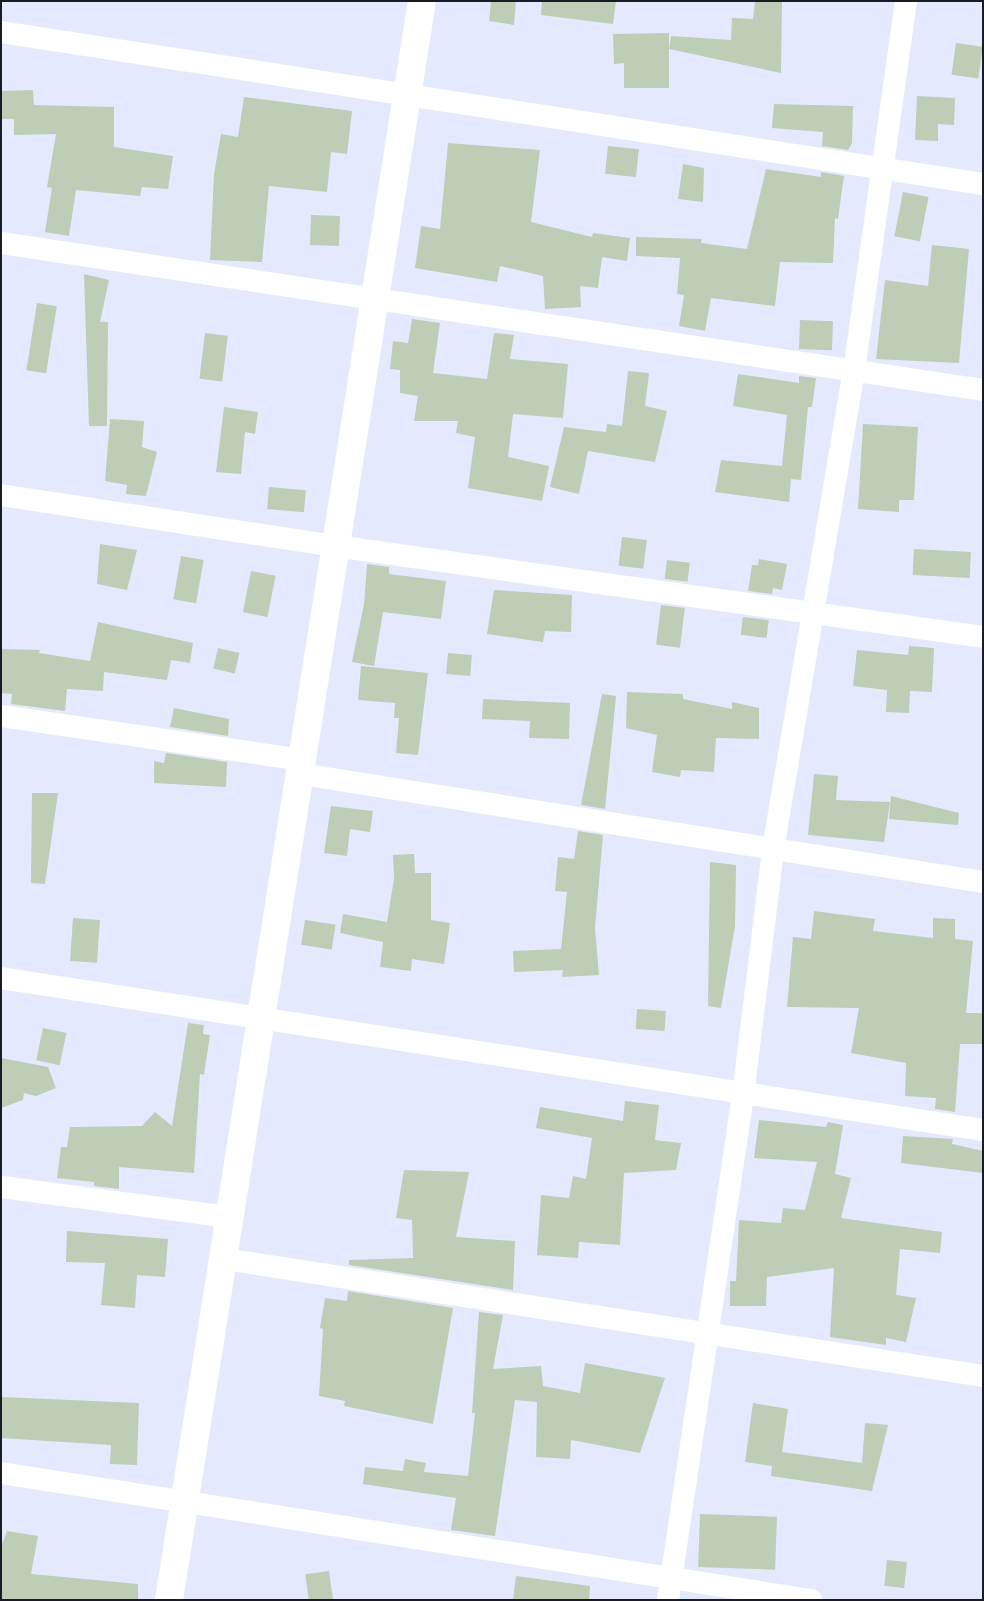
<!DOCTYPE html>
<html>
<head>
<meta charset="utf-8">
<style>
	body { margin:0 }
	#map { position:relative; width:984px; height:1601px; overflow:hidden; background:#e5e9fe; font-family:"Varela Round",sans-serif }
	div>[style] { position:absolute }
	.building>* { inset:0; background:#bdcdb6; transform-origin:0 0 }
	.minor>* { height:22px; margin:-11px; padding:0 11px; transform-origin:11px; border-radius:11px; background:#fff }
	.tertiary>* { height:28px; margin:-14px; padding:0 14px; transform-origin:14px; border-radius:14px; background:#fff }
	span { translate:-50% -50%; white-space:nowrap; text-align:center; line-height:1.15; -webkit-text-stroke:4.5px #fff; paint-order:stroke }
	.frame { position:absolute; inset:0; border:2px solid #1a1c25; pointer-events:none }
</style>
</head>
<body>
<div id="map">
	<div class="building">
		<div style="clip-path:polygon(491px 1px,516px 1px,514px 25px,489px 21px)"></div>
		<div style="clip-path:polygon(542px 1px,616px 1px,613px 24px,541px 15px)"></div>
		<div style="clip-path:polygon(755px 1px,782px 1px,781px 73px,669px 49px,671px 36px,731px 40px,732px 18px,753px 19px)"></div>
		<div style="clip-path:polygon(669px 33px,669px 88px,624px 88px,624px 63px,614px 64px,613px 34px)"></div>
		<div style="left:956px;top:43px;width:27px;height:32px;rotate:8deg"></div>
		<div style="clip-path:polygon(33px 90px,34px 105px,114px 107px,114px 147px,173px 156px,168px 189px,142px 187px,140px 196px,76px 190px,69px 236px,45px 232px,52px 188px,47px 187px,56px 134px,14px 135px,14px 119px,1px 119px,1px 91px)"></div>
		<div style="clip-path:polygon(917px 96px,955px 98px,954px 125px,938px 124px,938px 141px,915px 140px)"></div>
		<div style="clip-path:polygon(244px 97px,352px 111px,347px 154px,331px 152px,327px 192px,269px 186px,262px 262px,210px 260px,214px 174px,221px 134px,238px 137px)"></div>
		<div style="clip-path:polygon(774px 104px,853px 106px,852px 143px,848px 150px,822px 146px,823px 132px,772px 128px)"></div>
		<div style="clip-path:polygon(448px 143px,540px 150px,531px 222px,592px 237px,593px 233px,630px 238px,627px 261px,602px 257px,598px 288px,580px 286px,581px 307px,545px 309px,543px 276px,500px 266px,497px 282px,415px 268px,421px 226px,440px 229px)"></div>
		<div style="left:608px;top:146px;width:31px;height:28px;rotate:6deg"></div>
		<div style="clip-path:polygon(683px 164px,704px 168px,703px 202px,678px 199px)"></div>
		<div style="clip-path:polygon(766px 169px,821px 177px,821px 172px,844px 176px,838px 219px,835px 218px,833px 263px,780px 262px,775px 306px,711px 298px,705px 331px,679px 326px,684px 295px,677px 294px,680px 258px,636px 256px,636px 237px,702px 239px,701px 243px,747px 249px)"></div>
		<div style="left:903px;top:192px;width:26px;height:45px;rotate:11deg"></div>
		<div style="left:311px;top:215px;width:29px;height:30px;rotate:2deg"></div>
		<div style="clip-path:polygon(932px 245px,969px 249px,959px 363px,876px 359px,885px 280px,928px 286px)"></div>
		<div style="clip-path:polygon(84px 274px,109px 280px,100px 322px,108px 322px,107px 426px,89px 426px)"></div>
		<div style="left:37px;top:303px;width:20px;height:68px;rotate:9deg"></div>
		<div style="clip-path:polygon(412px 319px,440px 323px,433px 373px,487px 379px,494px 333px,514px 335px,510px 359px,568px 364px,563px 418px,513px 414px,508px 457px,549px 466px,542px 501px,468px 488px,475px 437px,456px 433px,458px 421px,414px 421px,418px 396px,400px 393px,400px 370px,390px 369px,393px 341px,408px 343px)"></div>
		<div style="left:800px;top:320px;width:33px;height:29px;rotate:2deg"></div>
		<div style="left:205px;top:333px;width:23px;height:46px;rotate:7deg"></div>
		<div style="clip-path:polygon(628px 371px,649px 373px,645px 406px,667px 411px,655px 462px,588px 451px,579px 494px,550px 487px,564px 427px,606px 432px,607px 424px,622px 426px)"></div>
		<div style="clip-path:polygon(738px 374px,799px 383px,799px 376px,816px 378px,812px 407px,808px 407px,801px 480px,791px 479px,789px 502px,715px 492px,721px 460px,782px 466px,787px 415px,733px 406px)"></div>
		<div style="clip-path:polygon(224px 407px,258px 412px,255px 434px,245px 432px,241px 474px,216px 472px)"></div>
		<div style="clip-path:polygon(110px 419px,144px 421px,142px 447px,157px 452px,146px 496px,126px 494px,127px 485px,105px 481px)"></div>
		<div style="clip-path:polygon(863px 424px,918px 427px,914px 500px,899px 500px,899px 512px,858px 509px)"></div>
		<div style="left:269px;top:487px;width:37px;height:22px;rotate:5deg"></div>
		<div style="left:622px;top:537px;width:25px;height:29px;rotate:7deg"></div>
		<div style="clip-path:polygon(100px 544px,137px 550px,127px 590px,97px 584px)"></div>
		<div style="left:914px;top:549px;width:57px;height:26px;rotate:3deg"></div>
		<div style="left:181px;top:556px;width:23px;height:44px;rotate:10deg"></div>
		<div style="clip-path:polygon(759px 559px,787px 564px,782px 590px,773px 588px,772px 594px,748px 591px,752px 565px,758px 565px)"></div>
		<div style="left:667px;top:560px;width:23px;height:19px;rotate:7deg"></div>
		<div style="clip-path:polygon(367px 564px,389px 567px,389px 574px,446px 581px,441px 619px,383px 612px,374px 666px,352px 662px,364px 604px)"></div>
		<div style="left:251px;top:571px;width:25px;height:42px;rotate:11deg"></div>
		<div style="clip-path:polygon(494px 590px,572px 595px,571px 632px,545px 631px,543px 642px,487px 634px)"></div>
		<div style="left:661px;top:605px;width:24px;height:40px;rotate:7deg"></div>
		<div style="left:743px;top:617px;width:26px;height:18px;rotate:7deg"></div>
		<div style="clip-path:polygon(98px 622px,193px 643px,190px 663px,171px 660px,167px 680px,104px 672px,103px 691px,67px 689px,65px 711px,11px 704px,12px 694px,1px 693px,1px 649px,40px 650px,39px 653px,90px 661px)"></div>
		<div style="clip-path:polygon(909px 646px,934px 648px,932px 692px,910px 691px,909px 713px,886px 712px,887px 690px,853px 686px,857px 650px,908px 655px)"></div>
		<div style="left:218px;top:648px;width:22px;height:21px;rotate:13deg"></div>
		<div style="left:448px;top:653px;width:24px;height:21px;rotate:5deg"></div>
		<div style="clip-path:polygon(361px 666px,428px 673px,418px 755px,396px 753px,399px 718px,394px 718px,395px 703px,358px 700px)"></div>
		<div style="clip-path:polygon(627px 692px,683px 694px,683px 699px,732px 709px,732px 702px,759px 708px,759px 739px,716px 738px,714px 772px,681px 770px,680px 777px,652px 772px,657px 735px,626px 728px)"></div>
		<div style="clip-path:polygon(602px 694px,616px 696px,605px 809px,581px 805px)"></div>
		<div style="clip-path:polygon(483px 699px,570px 703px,569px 739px,529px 738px,530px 721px,482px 719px)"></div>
		<div style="clip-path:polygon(174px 708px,229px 719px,228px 736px,170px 727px)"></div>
		<div style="clip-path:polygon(166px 753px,227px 762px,226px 787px,154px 783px,154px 761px,164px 763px)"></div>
		<div style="clip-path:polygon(814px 774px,838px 776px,836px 800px,890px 802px,884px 842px,808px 835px)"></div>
		<div style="clip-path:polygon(32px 793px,58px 793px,45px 884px,31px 883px)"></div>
		<div style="clip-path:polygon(891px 796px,959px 813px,958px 825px,889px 819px)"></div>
		<div style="clip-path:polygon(331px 806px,373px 811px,370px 832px,350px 829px,347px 856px,324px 853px)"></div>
		<div style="clip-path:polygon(578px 831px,603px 835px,595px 928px,599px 975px,562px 977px,563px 970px,514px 972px,513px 951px,561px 949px,567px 892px,555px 891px,558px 857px,574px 859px)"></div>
		<div style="clip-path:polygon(414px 854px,415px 873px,431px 873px,431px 920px,450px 923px,444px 964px,412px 959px,411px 971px,380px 967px,383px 942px,340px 933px,343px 914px,387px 922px,394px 879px,393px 855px)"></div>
		<div style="clip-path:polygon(710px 862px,736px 865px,735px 926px,721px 1008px,708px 1006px)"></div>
		<div style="clip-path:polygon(814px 911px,875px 919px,873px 931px,933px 938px,933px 918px,955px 919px,955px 939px,973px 941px,966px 1013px,983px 1013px,983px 1044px,960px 1044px,956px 1099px,944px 1098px,956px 1099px,955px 1112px,935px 1109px,936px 1098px,905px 1096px,906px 1063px,851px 1053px,859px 1008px,787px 1007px,793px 937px,811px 939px)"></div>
		<div style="left:73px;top:918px;width:27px;height:43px;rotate:4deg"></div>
		<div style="left:305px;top:920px;width:31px;height:25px;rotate:9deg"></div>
		<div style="left:637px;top:1009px;width:29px;height:20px;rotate:4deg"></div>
		<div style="clip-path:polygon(188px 1023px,204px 1025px,203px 1034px,210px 1035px,204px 1075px,200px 1074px,194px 1173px,119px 1167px,119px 1189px,94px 1186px,94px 1182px,57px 1178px,61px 1147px,67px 1147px,70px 1127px,142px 1126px,155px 1112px,172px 1126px)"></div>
		<div style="left:43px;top:1028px;width:24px;height:33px;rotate:12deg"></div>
		<div style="clip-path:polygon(1px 1058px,48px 1067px,56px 1088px,36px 1096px,24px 1093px,23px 1100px,1px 1108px)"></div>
		<div style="clip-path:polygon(625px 1101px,659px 1105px,655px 1140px,681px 1143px,676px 1170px,624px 1173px,620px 1245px,579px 1242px,578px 1258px,537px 1255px,541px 1195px,569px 1198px,573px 1176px,586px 1179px,592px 1138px,536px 1128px,540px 1107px,623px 1121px)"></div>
		<div style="clip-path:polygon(759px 1120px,826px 1127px,828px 1122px,843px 1125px,835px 1174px,851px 1178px,841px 1218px,942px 1232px,940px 1253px,900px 1249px,896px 1295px,916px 1298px,906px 1342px,886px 1338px,886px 1345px,830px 1337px,834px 1268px,767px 1277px,766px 1306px,730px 1306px,730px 1281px,736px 1281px,739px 1220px,781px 1223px,783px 1208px,805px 1210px,817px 1162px,754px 1158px)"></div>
		<div style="clip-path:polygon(903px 1136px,953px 1139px,952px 1144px,983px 1151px,983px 1173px,901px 1163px)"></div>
		<div style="clip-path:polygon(404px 1170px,469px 1172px,456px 1237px,515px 1241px,513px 1290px,349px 1265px,349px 1260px,413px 1258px,412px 1220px,396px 1218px)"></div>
		<div style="clip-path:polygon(67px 1231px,168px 1239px,165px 1277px,137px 1275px,135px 1308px,101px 1305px,105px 1263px,66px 1262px)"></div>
		<div style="clip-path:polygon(348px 1291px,453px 1308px,433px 1424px,344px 1406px,345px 1401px,319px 1396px,323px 1329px,320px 1328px,325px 1298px,347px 1301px)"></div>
		<div style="clip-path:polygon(479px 1312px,503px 1315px,493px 1369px,541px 1366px,543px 1386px,580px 1393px,585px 1363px,665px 1378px,640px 1453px,571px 1440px,570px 1459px,536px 1457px,537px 1402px,515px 1400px,495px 1536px,451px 1530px,456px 1498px,363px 1484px,365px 1467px,403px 1471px,405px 1459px,426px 1463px,424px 1472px,468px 1476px,475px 1413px,472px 1413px)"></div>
		<div style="clip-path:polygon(1px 1397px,139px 1403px,137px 1465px,110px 1464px,111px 1445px,1px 1438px)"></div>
		<div style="clip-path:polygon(753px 1403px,788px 1409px,782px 1452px,862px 1463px,865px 1423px,888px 1425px,872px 1491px,771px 1476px,772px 1466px,745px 1462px)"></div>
		<div style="left:700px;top:1514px;width:77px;height:53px;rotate:2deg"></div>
		<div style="clip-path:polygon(7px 1531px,38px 1536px,31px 1574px,138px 1584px,138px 1600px,1px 1600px,1px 1547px)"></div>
		<div style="left:887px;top:1560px;width:20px;height:26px;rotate:6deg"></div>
		<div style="left:329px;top:1571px;width:29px;height:24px;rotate:82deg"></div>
		<div style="clip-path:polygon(516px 1576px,590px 1586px,589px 1600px,513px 1600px)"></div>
	</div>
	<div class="minor">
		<div style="left:1px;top:32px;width:994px;rotate:8.8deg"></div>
		<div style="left:1px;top:243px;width:993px;rotate:8.51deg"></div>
		<div style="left:1px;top:495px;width:338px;rotate:8.7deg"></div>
		<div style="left:335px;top:546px;width:654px;rotate:7.99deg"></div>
		<div style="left:1px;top:716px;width:305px;rotate:8.3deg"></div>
		<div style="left:301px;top:774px;width:690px;rotate:9deg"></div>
		<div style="left:1px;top:978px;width:994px;rotate:8.8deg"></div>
		<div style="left:1px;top:1187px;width:231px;rotate:7.5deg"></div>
		<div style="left:224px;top:1259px;width:768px;rotate:8.76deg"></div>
		<div style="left:1px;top:1473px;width:820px;rotate:8.91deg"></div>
		<div style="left:668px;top:1600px;width:511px;rotate:-81.55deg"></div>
		<div style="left:743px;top:1095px;width:248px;rotate:-83deg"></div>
		<div style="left:773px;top:849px;width:485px;rotate:-80.4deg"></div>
		<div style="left:854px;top:371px;width:374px;rotate:-82deg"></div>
	</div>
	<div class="tertiary">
		<div style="left:169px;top:1600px;width:1619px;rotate:-81.01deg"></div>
	</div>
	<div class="frame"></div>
</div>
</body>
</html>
